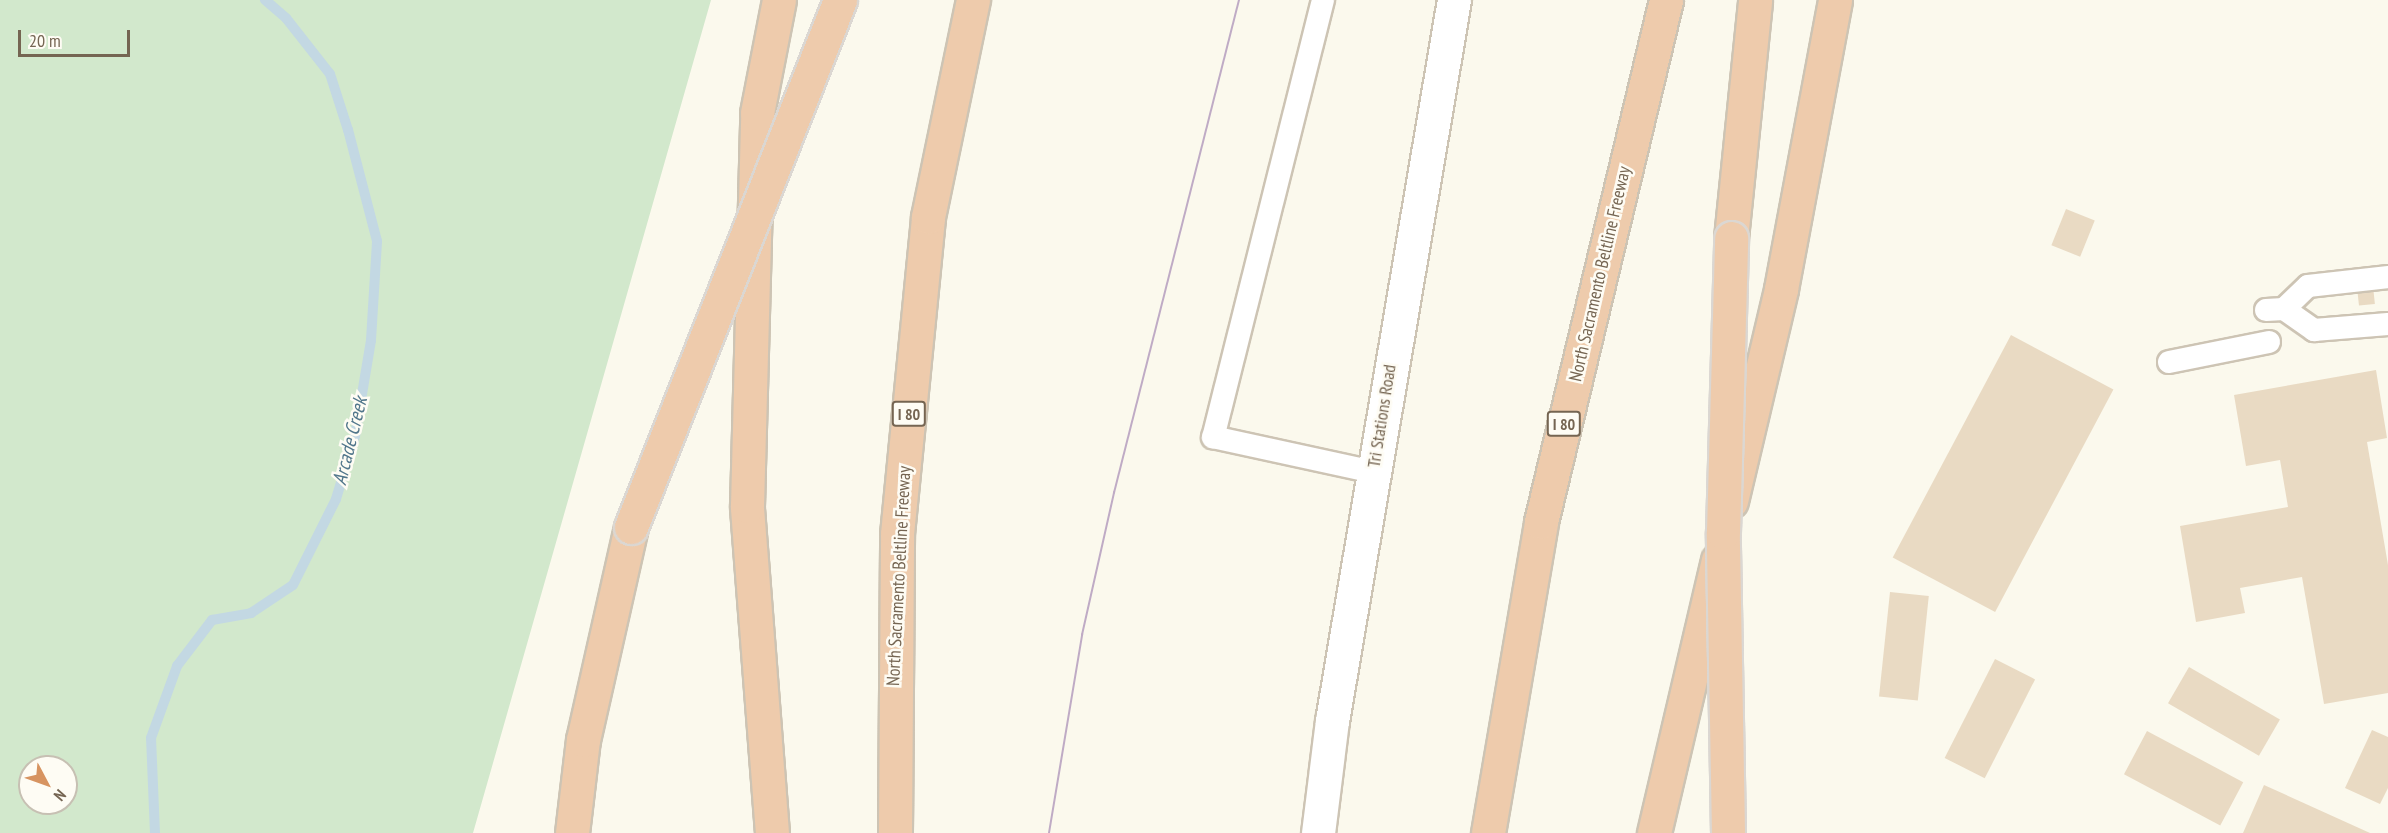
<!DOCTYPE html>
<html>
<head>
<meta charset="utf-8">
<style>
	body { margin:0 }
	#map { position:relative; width:2388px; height:833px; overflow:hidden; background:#fbf9ed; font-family:"PT Sans Narrow",sans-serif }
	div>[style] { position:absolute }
	.green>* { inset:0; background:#d2e8cc }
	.stream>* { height:10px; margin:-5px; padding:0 5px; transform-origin:5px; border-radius:5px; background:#c3d8e3 }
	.building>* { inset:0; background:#e9dac3; transform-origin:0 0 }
	.roads { filter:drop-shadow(2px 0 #cdc4b4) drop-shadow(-2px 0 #cdc4b4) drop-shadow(0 2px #cdc4b4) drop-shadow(0 -2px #cdc4b4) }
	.service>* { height:22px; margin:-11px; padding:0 11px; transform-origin:11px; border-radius:11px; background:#fff }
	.minor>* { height:33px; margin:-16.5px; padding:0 16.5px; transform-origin:16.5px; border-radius:16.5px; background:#fff }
	.motorway>* { height:33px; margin:-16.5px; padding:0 16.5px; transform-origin:16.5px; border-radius:16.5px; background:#eecbac }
	.tram>* { height:1.5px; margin:-0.75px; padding:0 0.75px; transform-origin:0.75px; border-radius:0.75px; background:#bfabc5 }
	.bridges { filter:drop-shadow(2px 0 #dbd7d2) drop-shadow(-2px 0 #dbd7d2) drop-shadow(0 2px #dbd7d2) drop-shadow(0 -2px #dbd7d2) }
	.motorway-bridge>* { height:33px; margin:-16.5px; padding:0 16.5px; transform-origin:16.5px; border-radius:16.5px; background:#eecbac }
	span { translate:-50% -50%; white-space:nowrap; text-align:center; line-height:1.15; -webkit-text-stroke:5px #fefcf4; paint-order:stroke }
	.shield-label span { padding:2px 4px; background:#fefcf4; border:2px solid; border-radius:4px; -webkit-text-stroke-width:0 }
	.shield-label { font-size:16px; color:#756552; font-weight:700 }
	.street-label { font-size:18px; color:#756552 }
	.water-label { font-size:20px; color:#51768b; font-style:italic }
	.north { position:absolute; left:18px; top:755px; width:60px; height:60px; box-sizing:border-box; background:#fefcf4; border:2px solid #c7c0b3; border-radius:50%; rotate:131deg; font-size:16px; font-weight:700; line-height:24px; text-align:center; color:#756552 }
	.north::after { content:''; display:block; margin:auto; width:21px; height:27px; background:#d79461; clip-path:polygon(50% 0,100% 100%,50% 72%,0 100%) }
	.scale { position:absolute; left:18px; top:30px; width:112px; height:27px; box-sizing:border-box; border:3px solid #756552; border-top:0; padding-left:8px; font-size:18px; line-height:21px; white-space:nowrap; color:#756552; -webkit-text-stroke:4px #fefcf4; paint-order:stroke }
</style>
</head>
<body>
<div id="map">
	<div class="green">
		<div style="clip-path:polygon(evenodd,0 0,711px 0,473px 833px,0 833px,0 0,30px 767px,66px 767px,66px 803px,30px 803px,30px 767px)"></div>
	</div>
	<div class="stream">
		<div style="left:155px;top:833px;width:95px;rotate:-92.4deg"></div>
		<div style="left:151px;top:738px;width:77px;rotate:-70.1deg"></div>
		<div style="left:177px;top:666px;width:58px;rotate:-52.7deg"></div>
		<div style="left:212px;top:620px;width:40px;rotate:-10deg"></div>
		<div style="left:251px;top:613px;width:50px;rotate:-33.7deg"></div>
		<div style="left:293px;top:585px;width:96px;rotate:-63.4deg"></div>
		<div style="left:336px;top:499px;width:66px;rotate:-73.2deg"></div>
		<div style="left:355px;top:436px;width:97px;rotate:-80.5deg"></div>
		<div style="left:371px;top:340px;width:99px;rotate:-86.5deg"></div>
		<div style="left:377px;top:241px;width:115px;rotate:-104.6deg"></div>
		<div style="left:348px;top:130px;width:59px;rotate:-107.8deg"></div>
		<div style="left:330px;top:74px;width:71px;rotate:-128.2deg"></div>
		<div style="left:286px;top:18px;width:28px;rotate:-139deg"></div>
	</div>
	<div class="building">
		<div style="left:2066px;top:209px;width:31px;height:39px;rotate:22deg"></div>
		<div style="left:2373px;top:286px;width:18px;height:16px;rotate:84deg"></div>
		<div style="left:2011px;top:335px;width:116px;height:252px;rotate:28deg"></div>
		<div style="clip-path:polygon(2376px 370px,2387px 438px,2367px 442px,2388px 565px,2388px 693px,2324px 704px,2302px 577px,2240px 588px,2245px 613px,2196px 622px,2180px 526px,2288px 507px,2280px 460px,2246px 466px,2234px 395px)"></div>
		<div style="left:1890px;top:592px;width:39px;height:105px;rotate:6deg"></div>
		<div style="left:1995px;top:659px;width:45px;height:111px;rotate:27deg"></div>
		<div style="left:2189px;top:667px;width:105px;height:42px;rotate:30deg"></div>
		<div style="clip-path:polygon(2372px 730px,2388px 737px,2388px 788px,2380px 804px,2345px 788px)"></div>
		<div style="left:2147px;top:731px;width:109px;height:49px;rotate:28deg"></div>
		<div style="clip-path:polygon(2264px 785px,2370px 833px,2243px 833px)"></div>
	</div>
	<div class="roads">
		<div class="service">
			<div style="left:1323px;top:0;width:451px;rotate:104.1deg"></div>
			<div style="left:1213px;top:437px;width:164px;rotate:12.3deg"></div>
			<div style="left:2284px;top:309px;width:37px;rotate:35deg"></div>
			<div style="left:2314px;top:330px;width:74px;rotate:-4.6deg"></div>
			<div style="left:2266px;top:310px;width:18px;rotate:-3deg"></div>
			<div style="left:2284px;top:309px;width:33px;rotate:-44deg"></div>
			<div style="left:2308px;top:286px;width:81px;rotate:-6.4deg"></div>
			<div style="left:2169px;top:362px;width:102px;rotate:-11.3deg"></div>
		</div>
		<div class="minor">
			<div style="left:1318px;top:833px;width:113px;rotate:-82.9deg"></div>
			<div style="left:1332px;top:721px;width:731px;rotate:-80.4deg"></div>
		</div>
		<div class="motorway">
			<div style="left:1731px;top:238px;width:239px;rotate:-84.2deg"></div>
			<div style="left:1731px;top:501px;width:218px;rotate:-76.7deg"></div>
			<div style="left:1781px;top:289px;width:294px;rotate:-79.4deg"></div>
			<div style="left:572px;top:833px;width:94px;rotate:-83.3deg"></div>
			<div style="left:583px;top:740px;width:218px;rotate:-77.3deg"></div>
			<div style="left:772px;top:833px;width:328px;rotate:-94.4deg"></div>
			<div style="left:747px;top:506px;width:393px;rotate:-88.5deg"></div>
			<div style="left:757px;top:113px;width:115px;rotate:-79deg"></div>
			<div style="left:895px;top:833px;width:299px;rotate:-89.6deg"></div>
			<div style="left:897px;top:534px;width:319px;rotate:-84.4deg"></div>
			<div style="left:928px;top:217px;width:222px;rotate:-78.3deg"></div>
			<div style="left:1488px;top:833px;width:315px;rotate:-80.3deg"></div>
			<div style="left:1541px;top:522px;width:537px;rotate:-76.53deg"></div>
			<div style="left:1654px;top:833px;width:280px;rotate:-76.8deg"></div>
		</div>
	</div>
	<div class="tram">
		<div style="left:1049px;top:833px;width:201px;rotate:-80.5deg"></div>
		<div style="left:1082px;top:635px;width:146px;rotate:-77.3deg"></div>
		<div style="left:1114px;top:493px;width:509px;rotate:-75.77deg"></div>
	</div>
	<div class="bridges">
		<div class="motorway-bridge">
			<div style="left:631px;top:527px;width:567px;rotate:-68.37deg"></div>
			<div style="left:1728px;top:833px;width:301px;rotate:-91deg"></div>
			<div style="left:1723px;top:532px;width:294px;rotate:-88.4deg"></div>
		</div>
	</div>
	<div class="shield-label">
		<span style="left:909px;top:414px">I 80</span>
		<span style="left:1564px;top:424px">I 80</span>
	</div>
	<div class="street-label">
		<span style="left:1600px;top:274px;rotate:-77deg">North Sacramento Beltline Freeway</span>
		<span style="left:1382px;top:416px;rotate:-81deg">Tri Stations Road</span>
		<span style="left:899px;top:576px;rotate:-87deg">North Sacramento Beltline Freeway</span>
	</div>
	<div class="water-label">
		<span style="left:350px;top:441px;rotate:-76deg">Arcade Creek</span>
	</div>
	<div class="north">N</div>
	<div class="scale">20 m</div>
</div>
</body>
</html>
